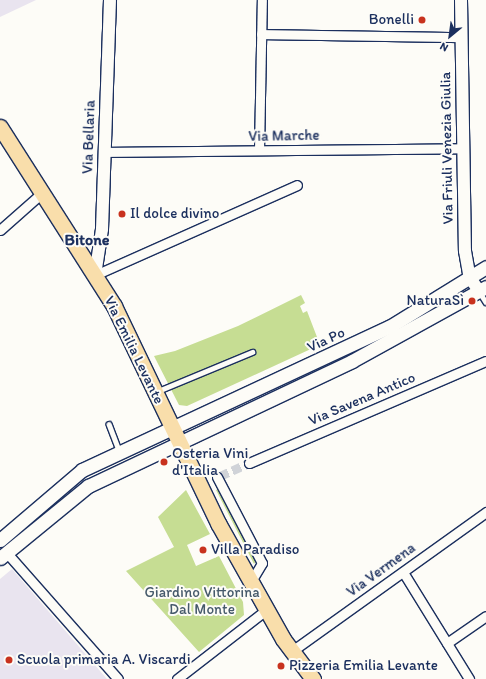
<!DOCTYPE html>
<html>
<head>
<meta charset="utf-8">
<style>
	body { margin:0 }
	#map { position:relative; width:486px; height:679px; overflow:hidden; background:#fdfcf7; font-family:Itim,sans-serif }
	div>[style] { position:absolute }
	.built>* { inset:0; background:#e9e4ef }
	.green>* { inset:0; background:#c6dd93 }
	.minor-tunnel>* { height:9px; margin-top:-4.5px; transform-origin:0; background:repeating-linear-gradient(90deg,#d0d3d8 0 9px,transparent 0 13.5px) }
	.roads { filter:drop-shadow(1px 0 #1b2f5e) drop-shadow(-1px 0 #1b2f5e) drop-shadow(0 1px #1b2f5e) drop-shadow(0 -1px #1b2f5e) }
	.service>* { height:4.5px; margin:-2.25px; padding:0 2.25px; transform-origin:2.25px; border-radius:2.25px; background:#fdfcf7 }
	.minor>* { height:9px; margin:-4.5px; padding:0 4.5px; transform-origin:4.5px; border-radius:4.5px; background:#fdfcf7 }
	.tertiary>* { height:12px; margin:-6px; padding:0 6px; transform-origin:6px; border-radius:6px; background:#fdfcf7 }
	.secondary>* { height:13px; margin:-6.5px; padding:0 6.5px; transform-origin:6.5px; border-radius:6.5px; background:#fdfcf7 }
	.primary>* { height:15px; margin:-7.5px; padding:0 7.5px; transform-origin:7.5px; border-radius:7.5px; background:#f9deab }
	.dots>* { width:11px; height:11px; translate:-50% -50%; box-sizing:border-box; border:2px solid #fdfcf7; border-radius:50% }
	span { translate:-50% -50%; white-space:nowrap; text-align:center; line-height:1.15; -webkit-text-stroke:4px #fdfcf7; paint-order:stroke }
	.poi-label { font-size:15px; color:#1b2f5e }
	.right { translate:-100% -50%; text-align:right }
	.left { translate:0 -50%; text-align:left }
	.street-label { font-size:15px; color:#1b2f5e }
	.park-label { font-size:15px; color:#465a6b }
	.neighbourhood-label { font-size:16px; color:#1b2f5e; font-weight:700 }
	.north { position:absolute; left:430px; top:16px; width:40px; height:40px; -webkit-text-stroke:3px #fdfcf7; paint-order:stroke; rotate:209deg; font-size:11px; font-weight:700; line-height:16px; text-align:center; color:#1b2f5e }
	.north::after { content:''; display:block; margin:auto; width:14px; height:18px; background:#1b2f5e; clip-path:polygon(50% 0,100% 100%,50% 72%,0 100%) }
</style>
</head>
<body>
<div id="map">
	<div class="built">
		<div style="clip-path:polygon(0 0,36px 0,0 17px)"></div>
		<div style="clip-path:polygon(12px 569px,107px 679px,0 679px,0 579px)"></div>
	</div>
	<div class="green">
		<div style="clip-path:polygon(301px 295px,305px 303px,300px 306px,303px 313px,307px 311px,317px 337px,310px 340px,313px 348px,187px 406px,179px 405px,154px 356px,175px 351px,238px 326px)"></div>
		<div style="clip-path:polygon(218px 489px,256px 561px,254px 564px,216px 490px)"></div>
		<div style="clip-path:polygon(186px 490px,210px 534px,187px 545px,196px 566px,219px 556px,243px 602px,244px 615px,199px 652px,126px 571px,174px 547px,158px 517px)"></div>
	</div>
	<div class="minor-tunnel">
		<div style="left:220px;top:476px;width:32px;rotate:-24deg"></div>
	</div>
	<div class="roads">
		<div class="service">
			<div style="left:479px;top:291px;width:13px;rotate:58deg"></div>
			<div style="left:158px;top:391px;width:102px;rotate:-22.5deg"></div>
			<div style="left:109px;top:424px;width:28px;rotate:69deg"></div>
		</div>
		<div class="minor">
			<div style="left:261px;top:34px;width:200px;rotate:0.9deg"></div>
			<div style="left:259px;top:150px;width:150px;rotate:-88.9deg"></div>
			<div style="left:104px;top:152px;width:359px;rotate:-0.6deg"></div>
			<div style="left:0;top:230px;width:56px;rotate:-41.4deg"></div>
			<div style="left:95px;top:275px;width:221px;rotate:-24deg"></div>
			<div style="left:249px;top:463px;width:258px;rotate:-23.3deg"></div>
			<div style="left:217px;top:477px;width:97px;rotate:62.4deg"></div>
			<div style="left:262px;top:563px;width:23px;rotate:121deg"></div>
			<div style="left:6px;top:552px;width:169px;rotate:48.6deg"></div>
			<div style="left:403px;top:572px;width:126px;rotate:58.3deg"></div>
			<div style="left:447px;top:643px;width:47px;rotate:-34.7deg"></div>
			<div style="left:292px;top:651px;width:239px;rotate:-35.6deg"></div>
			<div style="left:177px;top:679px;width:113px;rotate:-37.8deg"></div>
		</div>
		<div class="tertiary">
			<div style="left:461px;top:0;width:251px;rotate:89.1deg"></div>
			<div style="left:465px;top:251px;width:27px;rotate:80deg"></div>
			<div style="left:470px;top:278px;width:16px;rotate:55deg"></div>
			<div style="left:95px;top:275px;width:47px;rotate:-81.3deg"></div>
			<div style="left:102px;top:229px;width:229px;rotate:-88deg"></div>
		</div>
		<div class="secondary">
			<div style="left:0;top:540px;width:108px;rotate:-40.5deg"></div>
			<div style="left:82px;top:470px;width:339px;rotate:-25deg"></div>
			<div style="left:389px;top:327px;width:114px;rotate:-31.7deg"></div>
			<div style="left:0;top:558px;width:114px;rotate:-39.3deg"></div>
			<div style="left:88px;top:486px;width:292px;rotate:-25.3deg"></div>
			<div style="left:352px;top:361px;width:153px;rotate:-28.9deg"></div>
		</div>
		<div class="primary">
			<div style="left:0;top:127px;width:212px;rotate:57.5deg"></div>
			<div style="left:114px;top:306px;width:241px;rotate:64.4deg"></div>
			<div style="left:218px;top:523px;width:133px;rotate:60.7deg"></div>
			<div style="left:283px;top:639px;width:50px;rotate:53.1deg"></div>
		</div>
	</div>
	<div class="dots">
		<div style="left:422px;top:20px;background:#c8321e"></div>
		<div style="left:122px;top:214px;background:#c8321e"></div>
		<div style="left:472px;top:301px;background:#c8321e"></div>
		<div style="left:164px;top:462px;background:#c8321e"></div>
		<div style="left:203px;top:550px;background:#c8321e"></div>
		<div style="left:9px;top:660px;background:#c8321e"></div>
		<div style="left:281px;top:666px;background:#c8321e"></div>
	</div>
	<div class="poi-label">
		<span class="right" style="left:414px;top:20px">Bonelli</span>
		<span class="left" style="left:130px;top:214px">Il dolce divino</span>
		<span class="right" style="left:464px;top:301px">NaturaSì</span>
		<span class="left" style="left:172px;top:462px">Osteria Vini<br>d'Italia</span>
		<span class="left" style="left:211px;top:550px">Villa Paradiso</span>
		<span class="left" style="left:17px;top:660px">Scuola primaria A. Viscardi</span>
		<span class="left" style="left:289px;top:666px">Pizzeria Emilia Levante</span>
	</div>
	<div class="street-label">
		<span style="left:284px;top:136px;rotate:-1deg">Via Marche</span>
		<span style="left:89px;top:137px;rotate:-88deg">Via Bellaria</span>
		<span style="left:447px;top:148px;rotate:-91deg">Via Friuli Venezia Giulia</span>
		<span style="left:326px;top:340px;rotate:-25deg">Via Po</span>
		<span style="left:134px;top:350px;rotate:64deg">Via Emilia Levante</span>
		<span style="left:362px;top:399px;rotate:-23deg">Via Savena Antico</span>
		<span style="left:381px;top:570px;rotate:-36deg">Via Vermena</span>
	</div>
	<div class="park-label">
		<span style="left:202px;top:601px">Giardino Vittorina<br>Dal Monte</span>
	</div>
	<div class="neighbourhood-label">
		<span style="left:87px;top:240px">Bitone</span>
	</div>
	<div class="north">N</div>
</div>
</body>
</html>
